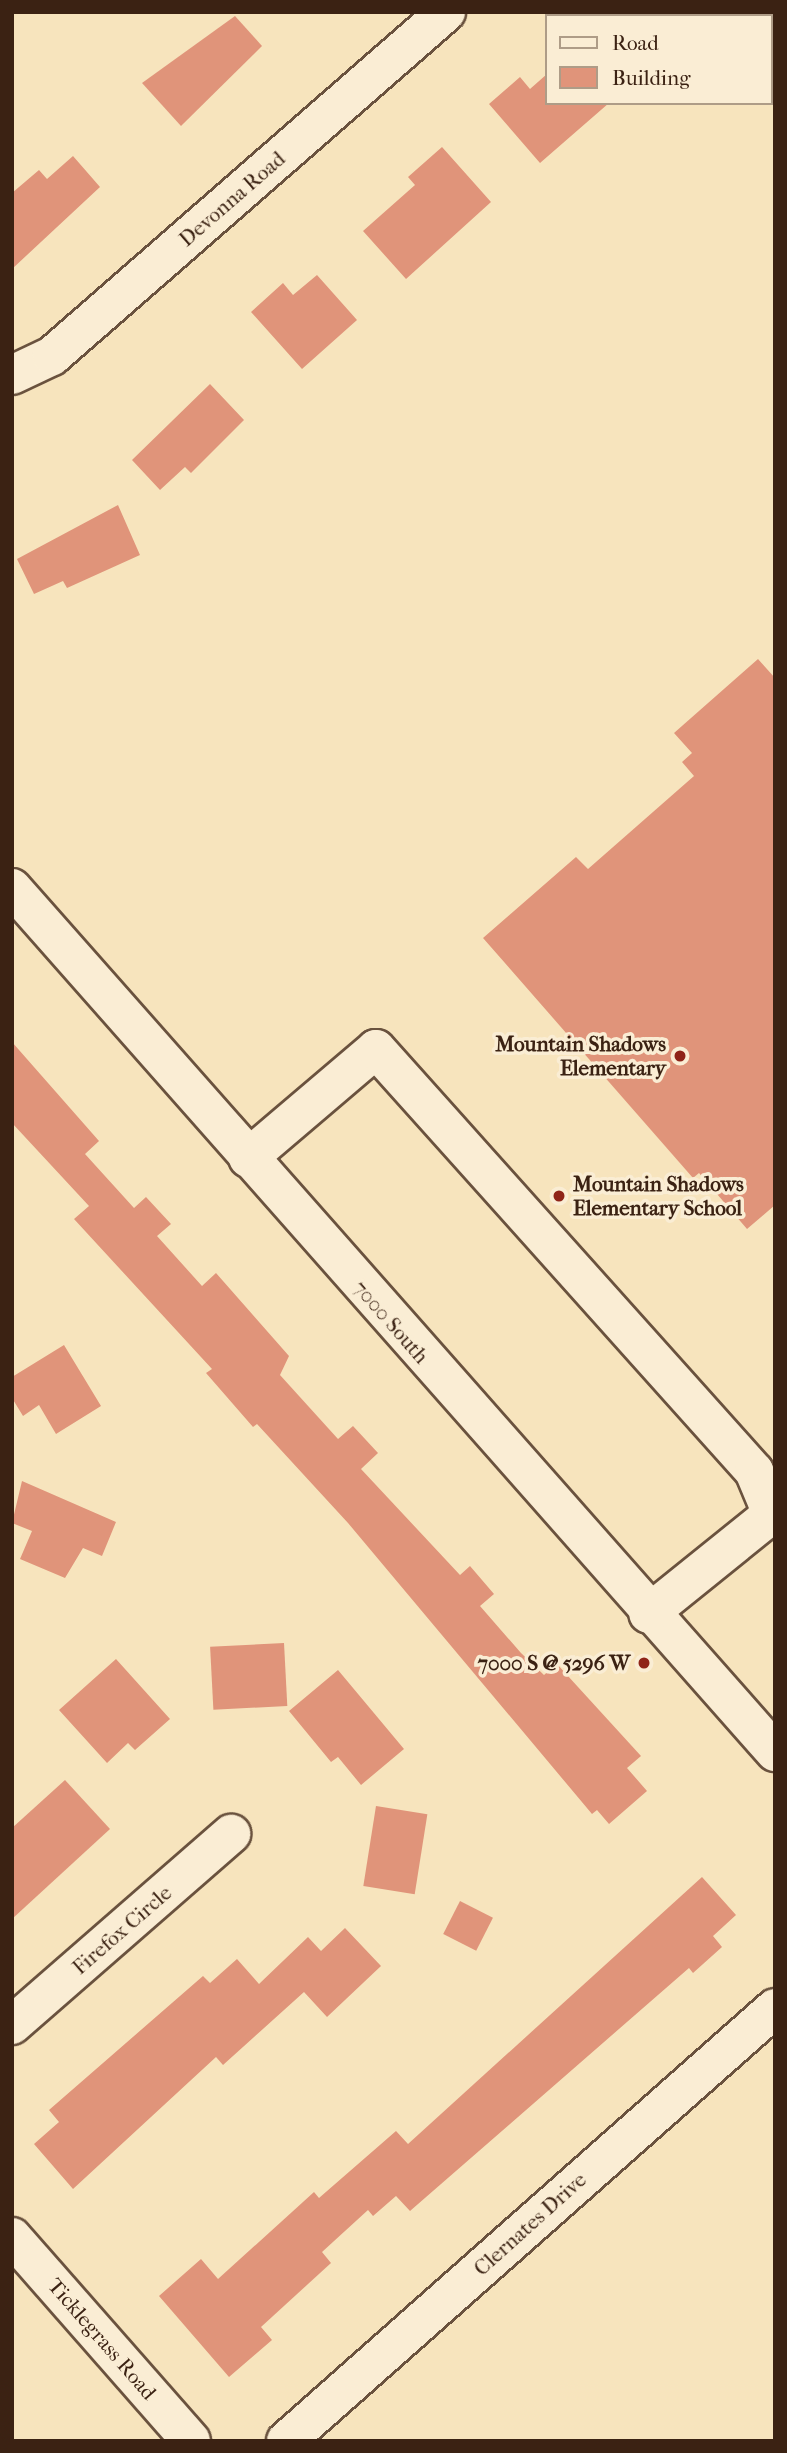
<!DOCTYPE html>
<html>
<head>
<meta charset="utf-8">
<style>
	body { margin:0 }
	#map { position:relative; width:787px; height:2453px; overflow:hidden; background:#f7e4bd; font-family:"IM FELL French Canon",serif }
	div>[style] { position:absolute }
	.building>* { inset:0; background:#e0947a; transform-origin:0 0 }
	.roads { filter:drop-shadow(2px 0 #6a523e) drop-shadow(-2px 0 #6a523e) drop-shadow(0 2px #6a523e) drop-shadow(0 -2px #6a523e) }
	.minor>* { height:38px; margin:-19px; padding:0 19px; transform-origin:19px; border-radius:19px; background:#faedd4 }
	.dots>* { width:19px; height:19px; translate:-50% -50%; box-sizing:border-box; border:4px solid #faedd4; border-radius:50% }
	span { translate:-50% -50%; white-space:nowrap; text-align:center; line-height:1.15; -webkit-text-stroke:7px #faedd4; paint-order:stroke }
	.street-label { font-size:21px; color:#3b2213 }
	.poi-label { font-size:21px; color:#3b2213; font-weight:700 }
	.right { translate:-100% -50%; text-align:right }
	.left { translate:0 -50%; text-align:left }
	.frame { position:absolute; inset:0; border:14px solid #3b2213; pointer-events:none }
	.legend { position:absolute; left:545px; top:14px; width:228px; height:91px; box-sizing:border-box; background:#faedd4; border:2px solid #ae9c87; margin:0; padding:9px 12px; list-style:none; font-size:21px; color:#3b2213 }
	.legend li { display:flex; align-items:center; gap:14px; height:35px }
	.legend b { width:35px; border:2px solid #ae9c87 }
</style>
</head>
<body>
<div id="map">
	<div class="building">
		<div style="clip-path:polygon(235px 16px,262px 46px,181px 126px,142px 83px)"></div>
		<div style="clip-path:polygon(547px 74px,547px 103px,609px 103px,540px 163px,489px 104px,520px 77px,530px 89px)"></div>
		<div style="clip-path:polygon(442px 147px,491px 202px,406px 279px,363px 231px,415px 185px,408px 177px)"></div>
		<div style="clip-path:polygon(73px 156px,100px 187px,12px 269px,12px 193px,39px 170px,47px 179px)"></div>
		<div style="clip-path:polygon(317px 275px,357px 320px,302px 369px,251px 312px,283px 283px,293px 295px)"></div>
		<div style="clip-path:polygon(210px 384px,244px 420px,191px 473px,185px 467px,160px 490px,132px 460px)"></div>
		<div style="clip-path:polygon(118px 505px,140px 555px,67px 588px,63px 581px,34px 594px,17px 559px)"></div>
		<div style="clip-path:polygon(758px 659px,775px 678px,775px 1205px,747px 1229px,699px 1173px,693px 1178px,483px 938px,576px 857px,588px 869px,694px 776px,682px 762px,692px 753px,674px 733px)"></div>
		<div style="clip-path:polygon(12px 1042px,99px 1141px,85px 1154px,134px 1208px,146px 1197px,171px 1224px,157px 1236px,202px 1286px,216px 1273px,289px 1356px,280px 1375px,338px 1439px,353px 1426px,378px 1453px,361px 1469px,460px 1575px,470px 1566px,494px 1594px,480px 1606px,521px 1653px,544px 1675px,557px 1664px,641px 1756px,627px 1768px,647px 1791px,609px 1824px,597px 1810px,592px 1814px,348px 1523px,257px 1424px,253px 1427px,206px 1373px,212px 1369px,74px 1219px,89px 1206px,12px 1123px)"></div>
		<div style="clip-path:polygon(64px 1345px,101px 1406px,56px 1434px,39px 1405px,23px 1416px,12px 1398px,12px 1377px)"></div>
		<div style="clip-path:polygon(22px 1481px,116px 1522px,102px 1556px,83px 1548px,65px 1578px,20px 1559px,32px 1531px,12px 1523px)"></div>
		<div style="left:284px;top:1643px;width:63px;height:74px;rotate:87deg"></div>
		<div style="clip-path:polygon(116px 1659px,170px 1719px,135px 1750px,128px 1743px,107px 1763px,59px 1710px)"></div>
		<div style="clip-path:polygon(338px 1670px,404px 1749px,361px 1785px,338px 1757px,331px 1762px,289px 1711px)"></div>
		<div style="clip-path:polygon(65px 1780px,110px 1829px,12px 1919px,12px 1828px)"></div>
		<div style="left:376px;top:1806px;width:52px;height:81px;rotate:9deg"></div>
		<div style="clip-path:polygon(702px 1877px,736px 1915px,713px 1936px,722px 1947px,693px 1973px,689px 1968px,410px 2211px,396px 2196px,373px 2216px,368px 2210px,322px 2252px,331px 2263px,261px 2327px,272px 2340px,229px 2377px,159px 2296px,201px 2259px,218px 2279px,314px 2192px,319px 2198px,396px 2131px,408px 2144px)"></div>
		<div style="left:460px;top:1901px;width:37px;height:37px;rotate:27deg"></div>
		<div style="clip-path:polygon(345px 1928px,381px 1966px,327px 2017px,304px 1992px,223px 2065px,216px 2057px,73px 2189px,34px 2144px,59px 2122px,49px 2110px,203px 1976px,210px 1983px,237px 1959px,259px 1984px,308px 1937px,321px 1951px)"></div>
	</div>
	<div class="roads">
		<div class="minor">
			<div style="left:12px;top:375px;width:44px;rotate:-25.4deg"></div>
			<div style="left:52px;top:356px;width:523px;rotate:-41.12deg"></div>
			<div style="left:12px;top:888px;width:1153px;rotate:48.55deg"></div>
			<div style="left:248px;top:1158px;width:168px;rotate:-40.4deg"></div>
			<div style="left:376px;top:1049px;width:567px;rotate:48.15deg"></div>
			<div style="left:754px;top:1471px;width:47px;rotate:67.3deg"></div>
			<div style="left:772px;top:1514px;width:159px;rotate:141.1deg"></div>
			<div style="left:12px;top:2025px;width:291px;rotate:-41.1deg"></div>
			<div style="left:12px;top:2237px;width:271px;rotate:48.7deg"></div>
			<div style="left:286px;top:2441px;width:653px;rotate:-41.52deg"></div>
		</div>
	</div>
	<div class="dots">
		<div style="left:680px;top:1056px;background:#8f2418"></div>
		<div style="left:559px;top:1196px;background:#8f2418"></div>
		<div style="left:644px;top:1663px;background:#8f2418"></div>
	</div>
	<div class="street-label">
		<span style="left:232px;top:199px;rotate:-41deg">Devonna Road</span>
		<span style="left:391px;top:1322px;rotate:49deg">7000 South</span>
		<span style="left:122px;top:1930px;rotate:-41deg">Firefox Circle</span>
		<span style="left:530px;top:2224px;rotate:-42deg">Clernates Drive</span>
		<span style="left:102px;top:2339px;rotate:49deg">Ticklegrass Road</span>
	</div>
	<div class="poi-label">
		<span class="right" style="left:666px;top:1056px">Mountain Shadows<br>Elementary</span>
		<span class="left" style="left:573px;top:1196px">Mountain Shadows<br>Elementary School</span>
		<span class="right" style="left:630px;top:1663px">7000 S @ 5296 W</span>
	</div>
	<div class="frame"></div>
	<ul class="legend">
	<li><b style="height:9px;background:#faedd4"></b>Road</li>
	<li><b style="height:19px;background:#e0947a"></b>Building</li>
	</ul>
</div>
</body>
</html>
